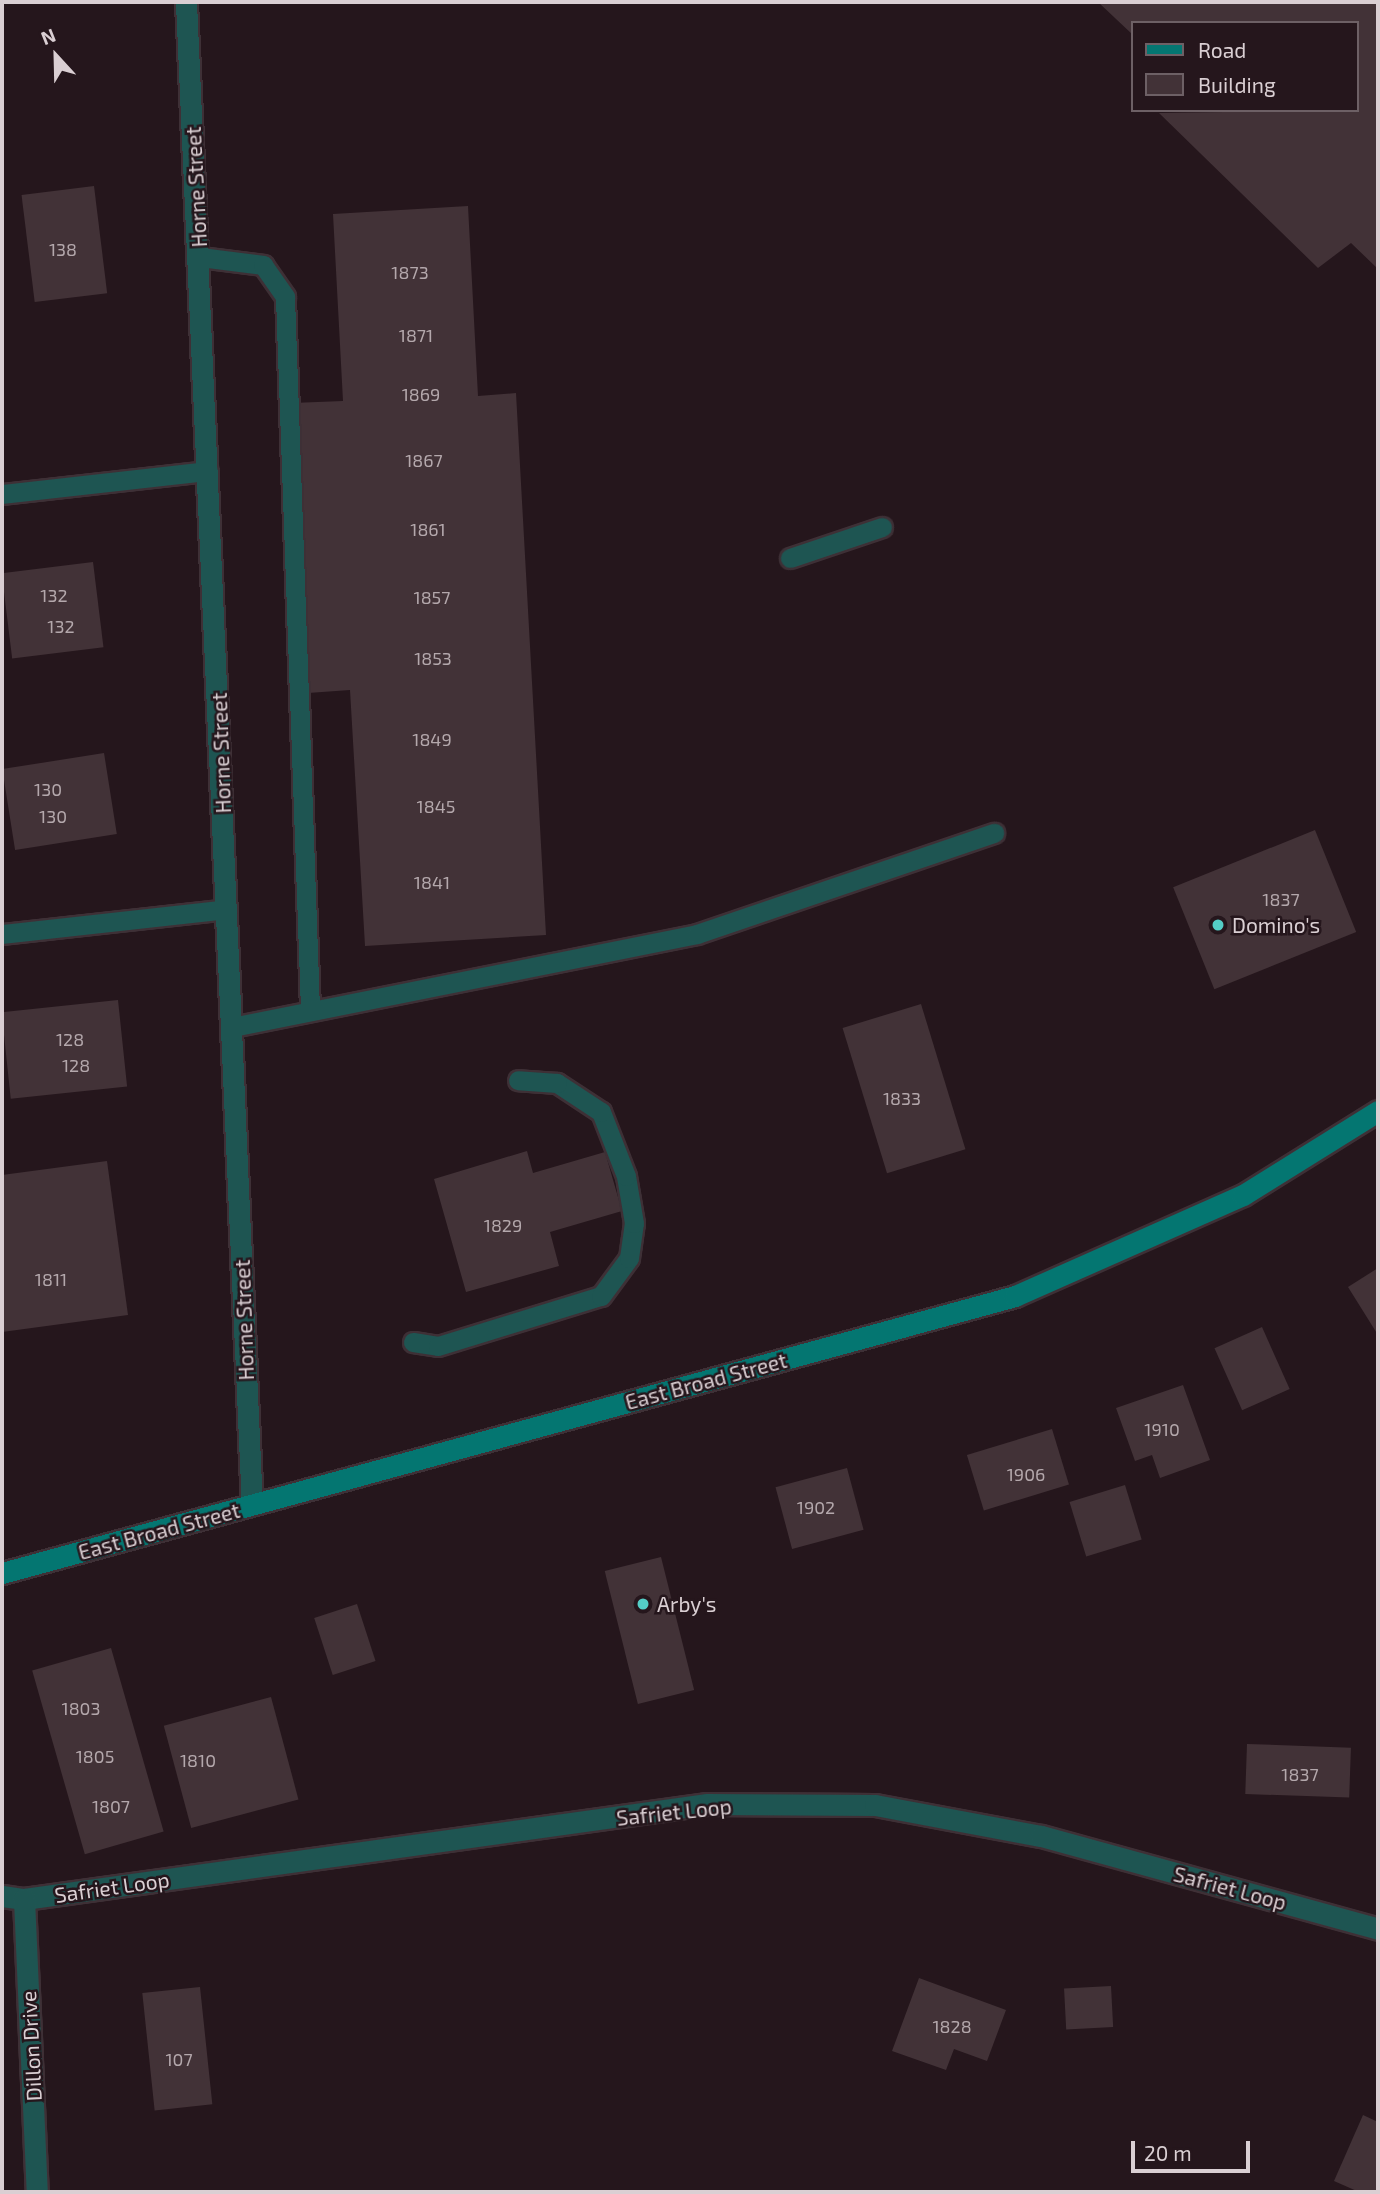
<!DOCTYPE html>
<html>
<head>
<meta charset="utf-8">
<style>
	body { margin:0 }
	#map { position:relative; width:1380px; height:2194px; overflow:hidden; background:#25161c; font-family:"Exo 2",sans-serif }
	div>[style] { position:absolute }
	.building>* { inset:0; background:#423237; transform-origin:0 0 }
	.roads { filter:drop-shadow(2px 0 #3e3036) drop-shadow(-2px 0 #3e3036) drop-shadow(0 2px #3e3036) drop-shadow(0 -2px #3e3036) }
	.lane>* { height:19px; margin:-9.5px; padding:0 9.5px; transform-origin:9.5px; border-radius:9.5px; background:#1e5552 }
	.street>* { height:21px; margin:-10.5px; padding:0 10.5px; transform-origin:10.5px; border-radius:10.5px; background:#1e5552 }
	.secondary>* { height:21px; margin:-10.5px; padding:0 10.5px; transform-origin:10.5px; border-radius:10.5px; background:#047671 }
	.dots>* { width:19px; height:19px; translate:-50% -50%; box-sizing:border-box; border:4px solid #25161c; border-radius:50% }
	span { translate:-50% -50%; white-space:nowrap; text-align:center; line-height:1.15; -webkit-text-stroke:5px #25161c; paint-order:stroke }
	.number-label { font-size:18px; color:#b4a8ac }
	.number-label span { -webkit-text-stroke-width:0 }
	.street-label { font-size:21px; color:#dacfd3 }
	.poi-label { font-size:21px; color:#dacfd3 }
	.left { translate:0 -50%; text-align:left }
	.frame { position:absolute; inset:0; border:4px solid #dacfd3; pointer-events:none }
	.legend { position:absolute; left:1131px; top:21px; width:228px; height:91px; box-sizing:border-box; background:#25161c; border:2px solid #6d6065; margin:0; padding:9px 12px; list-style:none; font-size:21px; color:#dacfd3 }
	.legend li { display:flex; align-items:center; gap:14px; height:35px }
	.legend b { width:35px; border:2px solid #6d6065 }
	.north { position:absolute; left:21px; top:21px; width:70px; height:70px; -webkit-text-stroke:5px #25161c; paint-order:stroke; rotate:338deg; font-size:19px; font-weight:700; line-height:28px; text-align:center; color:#dacfd3 }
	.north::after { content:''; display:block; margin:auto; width:24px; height:32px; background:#dacfd3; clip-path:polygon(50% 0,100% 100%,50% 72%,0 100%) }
	.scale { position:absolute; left:1131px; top:2141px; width:119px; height:32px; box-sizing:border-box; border:4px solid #dacfd3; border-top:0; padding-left:9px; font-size:21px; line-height:24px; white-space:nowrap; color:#dacfd3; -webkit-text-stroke:5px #25161c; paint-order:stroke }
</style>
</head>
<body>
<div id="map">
	<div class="building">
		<div style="clip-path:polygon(1098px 2px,1378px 2px,1378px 269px,1351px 243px,1318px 268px,1159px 113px,1357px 110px,1357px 23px,1133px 23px,1133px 35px)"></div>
		<div style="left:94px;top:186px;width:108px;height:73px;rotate:83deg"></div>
		<div style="clip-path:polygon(468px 206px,478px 396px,516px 393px,546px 935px,365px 946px,350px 690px,308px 693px,292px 403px,343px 401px,333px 214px)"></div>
		<div style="left:93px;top:562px;width:86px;height:92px;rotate:83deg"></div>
		<div style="left:104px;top:753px;width:82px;height:103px;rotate:81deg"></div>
		<div style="left:1315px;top:830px;width:110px;height:153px;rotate:68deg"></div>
		<div style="left:118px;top:1000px;width:87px;height:117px;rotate:84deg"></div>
		<div style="left:921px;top:1004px;width:152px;height:82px;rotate:73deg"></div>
		<div style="clip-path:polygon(527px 1151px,533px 1173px,605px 1152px,622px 1211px,550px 1232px,559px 1266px,466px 1292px,434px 1179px)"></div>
		<div style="clip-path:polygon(107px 1161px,128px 1315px,2px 1332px,2px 1175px)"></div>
		<div style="clip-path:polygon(1378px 1268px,1378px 1335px,1348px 1287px)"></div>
		<div style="left:1262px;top:1327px;width:68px;height:52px;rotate:66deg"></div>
		<div style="clip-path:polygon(1183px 1385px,1210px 1460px,1160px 1478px,1152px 1455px,1135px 1461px,1116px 1408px)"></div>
		<div style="left:1052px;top:1429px;width:58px;height:89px;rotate:73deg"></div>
		<div style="left:847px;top:1468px;width:64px;height:74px;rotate:75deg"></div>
		<div style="left:1125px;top:1485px;width:57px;height:58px;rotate:73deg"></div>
		<div style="left:661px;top:1557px;width:137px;height:58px;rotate:76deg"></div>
		<div style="left:357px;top:1604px;width:60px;height:45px;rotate:72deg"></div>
		<div style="left:111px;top:1648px;width:191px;height:82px;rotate:74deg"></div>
		<div style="left:271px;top:1697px;width:106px;height:111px;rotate:75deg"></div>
		<div style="left:1247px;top:1744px;width:104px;height:50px;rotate:2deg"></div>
		<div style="clip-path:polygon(919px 1978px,1006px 2010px,987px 2061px,954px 2049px,946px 2070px,892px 2051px)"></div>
		<div style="left:1111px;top:1986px;width:41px;height:47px;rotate:87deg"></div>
		<div style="left:200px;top:1987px;width:118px;height:58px;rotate:84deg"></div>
		<div style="clip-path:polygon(1363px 2115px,1378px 2122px,1378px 2192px,1359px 2192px,1334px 2181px)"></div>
	</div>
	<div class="roads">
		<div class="lane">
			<div style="left:200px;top:257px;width:64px;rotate:7.2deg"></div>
			<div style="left:263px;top:265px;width:39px;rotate:55deg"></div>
			<div style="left:285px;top:297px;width:714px;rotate:87.99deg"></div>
			<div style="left:2px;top:494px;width:207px;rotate:-6.4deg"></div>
			<div style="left:790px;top:558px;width:97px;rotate:-18.6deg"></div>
			<div style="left:2px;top:934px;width:226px;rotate:-6.3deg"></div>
			<div style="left:232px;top:1027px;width:474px;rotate:-11.3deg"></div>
			<div style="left:697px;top:934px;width:314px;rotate:-18.8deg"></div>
			<div style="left:413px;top:1342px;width:25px;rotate:9deg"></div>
			<div style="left:438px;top:1346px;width:170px;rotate:-17.1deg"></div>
			<div style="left:601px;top:1296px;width:47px;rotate:-53.6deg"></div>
			<div style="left:629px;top:1258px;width:35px;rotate:-82deg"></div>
			<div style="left:634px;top:1223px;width:48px;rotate:-99.7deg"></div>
			<div style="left:626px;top:1176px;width:69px;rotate:-111.3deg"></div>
			<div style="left:601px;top:1112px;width:53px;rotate:-146.6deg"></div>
			<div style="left:557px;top:1083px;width:39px;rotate:-176deg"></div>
		</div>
		<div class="street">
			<div style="left:186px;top:2px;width:1504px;rotate:87.49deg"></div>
			<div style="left:2px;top:1896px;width:22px;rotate:8deg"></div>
			<div style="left:24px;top:1899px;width:690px;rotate:-7.92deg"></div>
			<div style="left:707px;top:1804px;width:168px;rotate:0.3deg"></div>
			<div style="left:875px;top:1805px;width:169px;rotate:10.6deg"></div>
			<div style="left:1041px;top:1836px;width:350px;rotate:15.4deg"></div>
			<div style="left:24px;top:1899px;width:293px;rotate:87.5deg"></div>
		</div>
		<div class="secondary">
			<div style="left:2px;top:1573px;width:1050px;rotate:-15.29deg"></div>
			<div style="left:1015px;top:1296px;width:249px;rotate:-23.9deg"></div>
			<div style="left:1243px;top:1195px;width:159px;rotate:-31.9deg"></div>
		</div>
	</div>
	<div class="dots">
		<div style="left:1218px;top:925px;background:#54cdc6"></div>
		<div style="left:643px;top:1604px;background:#54cdc6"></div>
	</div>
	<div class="number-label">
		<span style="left:63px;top:249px">138</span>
		<span style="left:410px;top:272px">1873</span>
		<span style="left:416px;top:335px">1871</span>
		<span style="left:421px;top:394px">1869</span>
		<span style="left:424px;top:460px">1867</span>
		<span style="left:428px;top:529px">1861</span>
		<span style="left:54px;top:595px">132</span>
		<span style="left:432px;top:597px">1857</span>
		<span style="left:61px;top:626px">132</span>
		<span style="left:433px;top:658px">1853</span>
		<span style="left:432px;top:739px">1849</span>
		<span style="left:48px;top:789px">130</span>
		<span style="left:436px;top:806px">1845</span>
		<span style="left:53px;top:816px">130</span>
		<span style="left:432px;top:882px">1841</span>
		<span style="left:1281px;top:899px">1837</span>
		<span style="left:70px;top:1039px">128</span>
		<span style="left:76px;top:1065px">128</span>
		<span style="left:902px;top:1098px">1833</span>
		<span style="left:503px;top:1225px">1829</span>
		<span style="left:51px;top:1279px">1811</span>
		<span style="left:1162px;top:1429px">1910</span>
		<span style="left:1026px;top:1474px">1906</span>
		<span style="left:816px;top:1507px">1902</span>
		<span style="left:81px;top:1708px">1803</span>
		<span style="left:95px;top:1756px">1805</span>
		<span style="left:198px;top:1760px">1810</span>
		<span style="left:1300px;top:1774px">1837</span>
		<span style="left:111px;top:1806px">1807</span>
		<span style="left:952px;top:2026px">1828</span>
		<span style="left:179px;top:2059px">107</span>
	</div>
	<div class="street-label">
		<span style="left:196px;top:187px;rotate:-93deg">Horne Street</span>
		<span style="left:221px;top:753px;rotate:-92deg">Horne Street</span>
		<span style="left:244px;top:1320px;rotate:-92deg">Horne Street</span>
		<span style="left:706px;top:1381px;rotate:-15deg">East Broad Street</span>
		<span style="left:159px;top:1531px;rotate:-15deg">East Broad Street</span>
		<span style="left:674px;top:1812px;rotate:-6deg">Safriet Loop</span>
		<span style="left:112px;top:1887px;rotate:-8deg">Safriet Loop</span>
		<span style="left:1230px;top:1888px;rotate:15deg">Safriet Loop</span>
		<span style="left:31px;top:2046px;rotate:-93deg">Dillon Drive</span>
	</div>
	<div class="poi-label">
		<span class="left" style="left:1232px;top:925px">Domino's</span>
		<span class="left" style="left:657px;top:1604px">Arby's</span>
	</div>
	<div class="frame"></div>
	<ul class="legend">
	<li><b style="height:9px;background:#047671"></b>Road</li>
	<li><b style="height:19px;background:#423237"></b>Building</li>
	</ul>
	<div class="north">N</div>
	<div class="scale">20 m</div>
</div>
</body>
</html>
